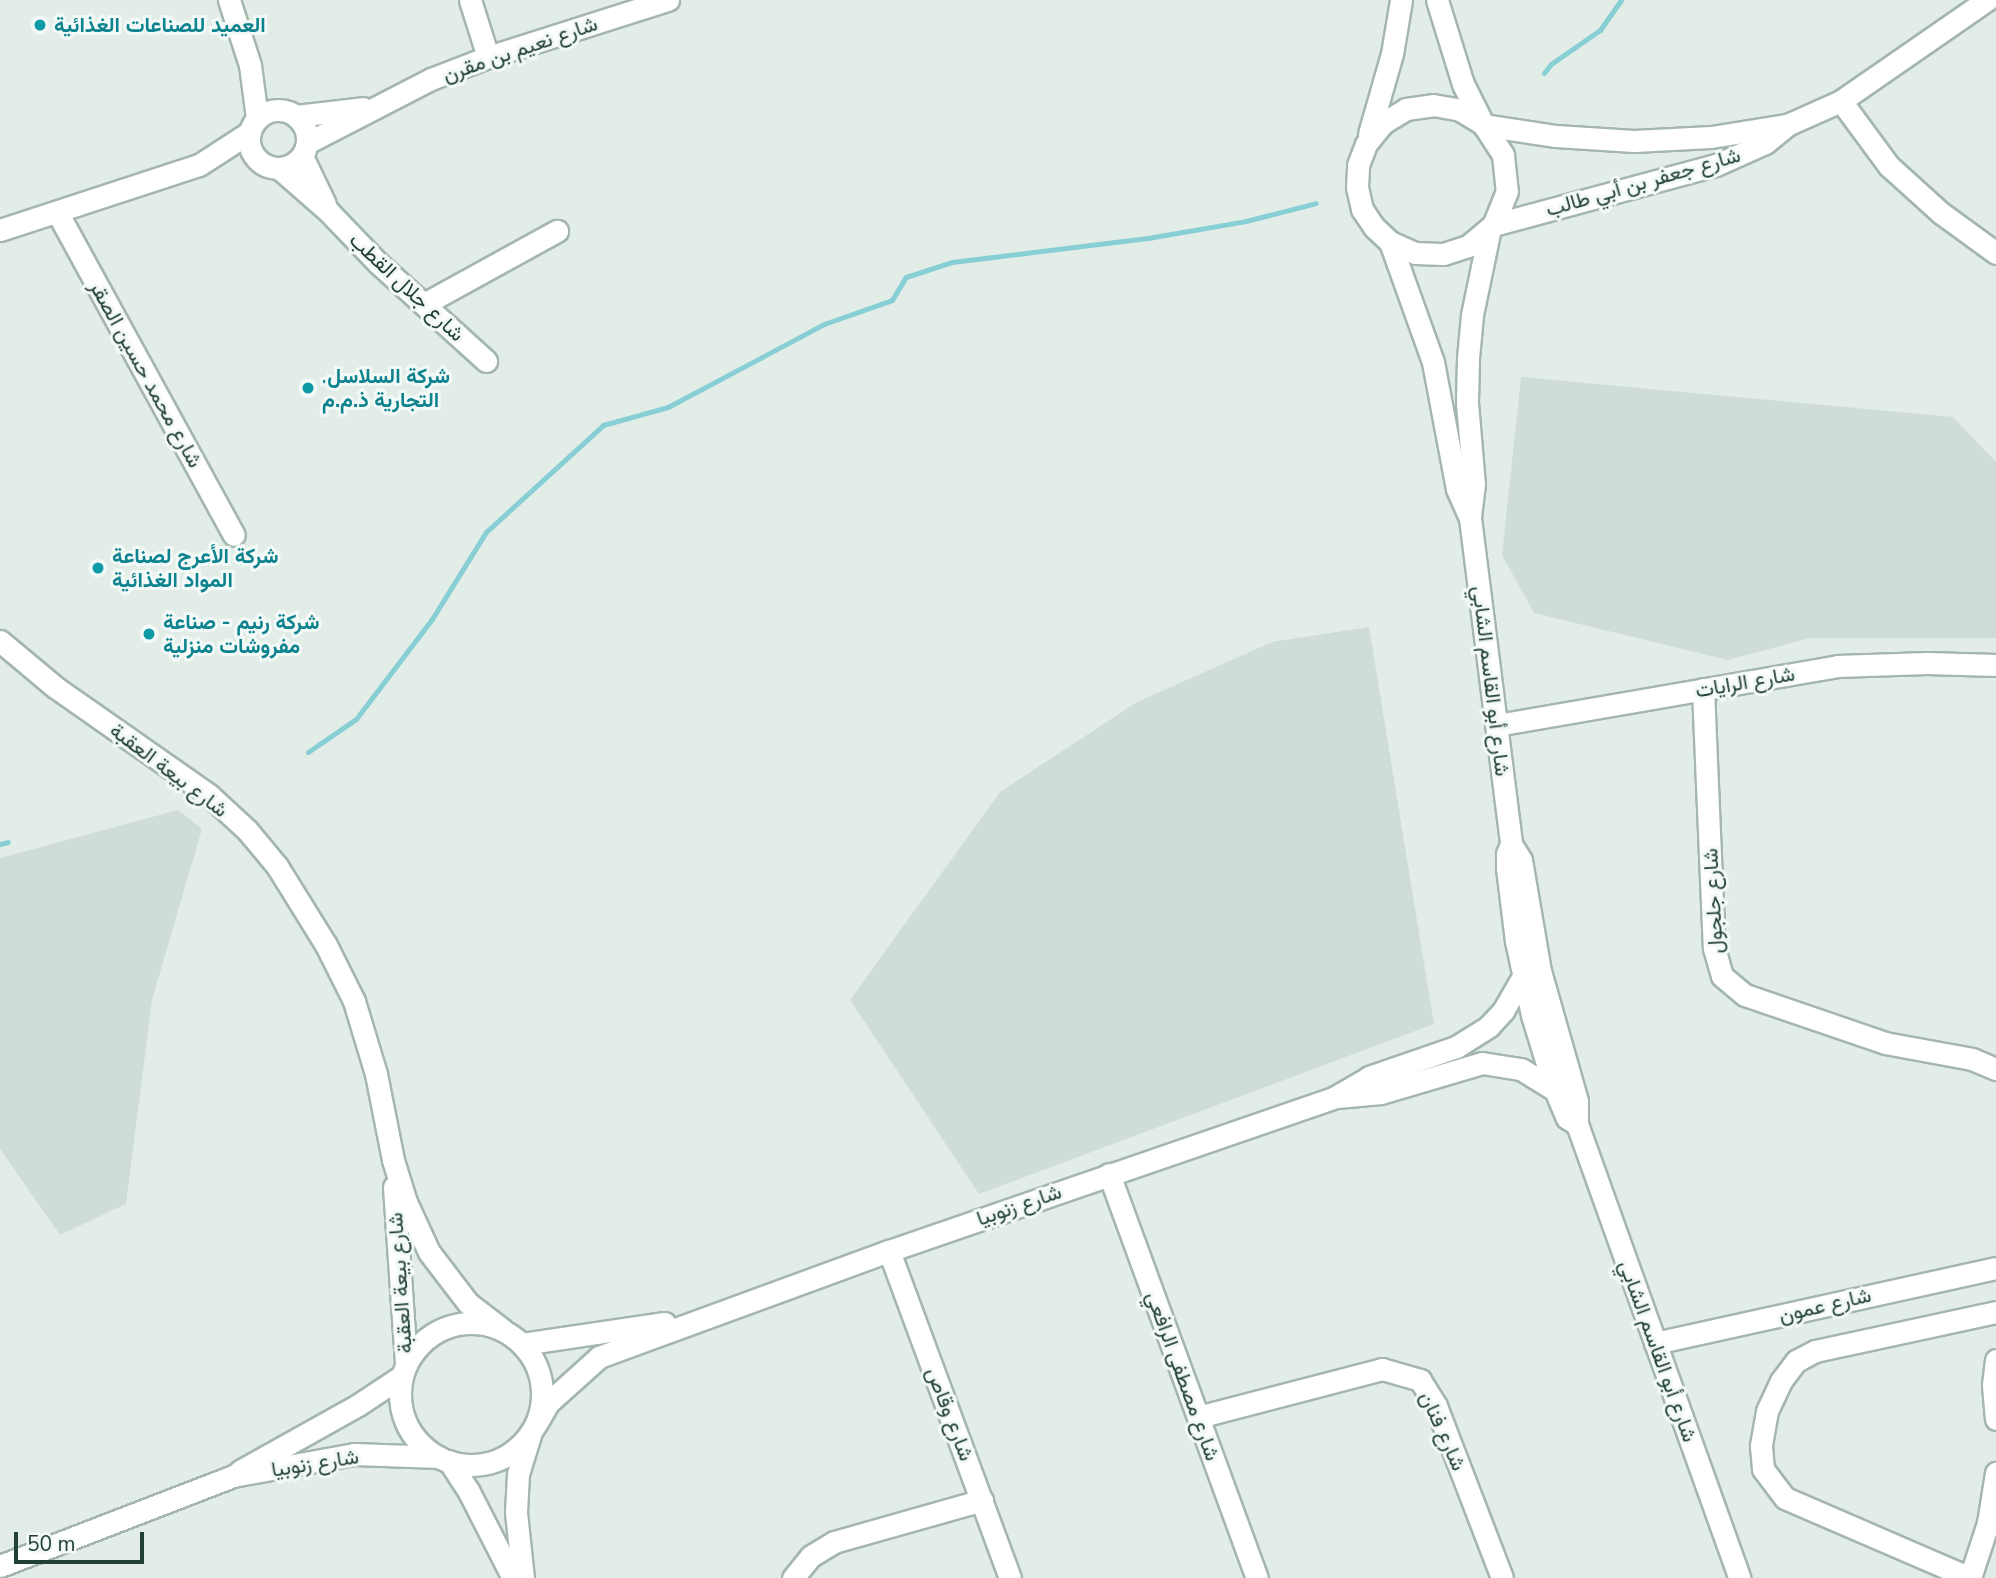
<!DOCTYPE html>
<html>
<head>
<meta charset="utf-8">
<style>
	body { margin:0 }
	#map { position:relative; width:1996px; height:1578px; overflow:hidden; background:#e2ede8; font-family:"Nunito Sans",Vazirmatn,sans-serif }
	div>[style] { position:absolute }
	.built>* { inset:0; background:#d0ddd7 }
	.stream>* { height:5px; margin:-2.5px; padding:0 2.5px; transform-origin:2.5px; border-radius:2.5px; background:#87ced5 }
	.roads { filter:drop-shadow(2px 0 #a4b6af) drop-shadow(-2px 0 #a4b6af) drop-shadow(0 2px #a4b6af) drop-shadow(0 -2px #a4b6af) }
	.minor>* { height:21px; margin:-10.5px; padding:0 10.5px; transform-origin:10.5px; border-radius:10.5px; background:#fff }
	.minor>.ring { margin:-10.5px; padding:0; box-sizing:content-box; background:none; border:21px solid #fff; border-radius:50% }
	.dots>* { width:19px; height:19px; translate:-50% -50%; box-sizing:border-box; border:4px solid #f3f9f6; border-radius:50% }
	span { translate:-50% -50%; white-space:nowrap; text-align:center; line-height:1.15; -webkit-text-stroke:6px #f3f9f6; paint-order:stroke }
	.culture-label { font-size:21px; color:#0d838f; font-weight:700 }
	.left { translate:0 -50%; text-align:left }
	.street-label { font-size:21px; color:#214036 }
	.scale { position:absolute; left:14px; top:1532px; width:130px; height:32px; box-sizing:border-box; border:4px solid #214036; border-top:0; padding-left:9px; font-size:21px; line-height:24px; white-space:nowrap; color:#214036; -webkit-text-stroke:5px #f3f9f6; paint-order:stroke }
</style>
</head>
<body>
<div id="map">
	<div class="built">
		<div style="clip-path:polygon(1521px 377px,1953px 417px,1996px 462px,1996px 638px,1810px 638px,1728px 660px,1534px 613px,1502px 555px)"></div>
		<div style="clip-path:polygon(1369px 627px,1434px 1024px,979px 1194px,850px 1000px,1000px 792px,1137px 702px,1272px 642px)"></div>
		<div style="clip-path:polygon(178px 810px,202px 829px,152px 1000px,126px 1204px,60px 1235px,0 1149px,0 858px)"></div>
	</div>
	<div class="stream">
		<div style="left:1544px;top:73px;width:11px;rotate:-52deg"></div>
		<div style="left:1551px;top:64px;width:60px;rotate:-34.8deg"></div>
		<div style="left:1600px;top:30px;width:37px;rotate:-55deg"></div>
		<div style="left:308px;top:752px;width:58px;rotate:-34.5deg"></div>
		<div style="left:356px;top:719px;width:126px;rotate:-52.8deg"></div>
		<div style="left:432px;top:619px;width:102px;rotate:-58.2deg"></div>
		<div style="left:486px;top:532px;width:159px;rotate:-42.4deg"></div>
		<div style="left:603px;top:425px;width:67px;rotate:-15.5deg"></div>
		<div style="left:668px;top:407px;width:177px;rotate:-28deg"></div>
		<div style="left:824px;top:324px;width:72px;rotate:-19.4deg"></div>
		<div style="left:892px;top:300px;width:27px;rotate:-59deg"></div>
		<div style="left:906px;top:277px;width:48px;rotate:-18.1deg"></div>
		<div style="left:952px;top:262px;width:197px;rotate:-7deg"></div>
		<div style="left:1148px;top:238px;width:99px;rotate:-9.8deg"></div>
		<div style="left:1246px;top:221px;width:72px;rotate:-14.4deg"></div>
		<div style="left:0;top:844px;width:8px;rotate:-14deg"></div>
	</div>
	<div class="roads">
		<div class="minor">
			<div style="left:229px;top:0;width:68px;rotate:72.1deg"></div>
			<div style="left:250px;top:65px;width:53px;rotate:82.5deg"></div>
			<div style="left:470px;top:0;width:60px;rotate:72.5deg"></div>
			<div style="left:1437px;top:0;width:88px;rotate:72.8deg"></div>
			<div style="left:1463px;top:84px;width:45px;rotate:63.4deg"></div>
			<div style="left:1483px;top:124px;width:37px;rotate:57deg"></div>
			<div style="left:1503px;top:155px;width:36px;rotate:84deg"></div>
			<div style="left:1507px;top:191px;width:37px;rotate:112deg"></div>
			<div style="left:1493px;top:225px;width:33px;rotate:140deg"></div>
			<div style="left:1468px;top:246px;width:26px;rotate:162deg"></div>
			<div style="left:1443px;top:254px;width:28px;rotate:-178deg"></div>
			<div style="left:1415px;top:253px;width:27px;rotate:-156deg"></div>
			<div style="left:1390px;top:242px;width:22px;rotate:-137deg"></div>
			<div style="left:1374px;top:227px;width:22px;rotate:-124deg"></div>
			<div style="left:1362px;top:209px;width:23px;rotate:-103deg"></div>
			<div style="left:1357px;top:187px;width:22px;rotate:-87deg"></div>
			<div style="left:1358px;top:165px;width:22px;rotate:-69deg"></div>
			<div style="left:1366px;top:144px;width:27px;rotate:-51deg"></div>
			<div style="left:1383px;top:123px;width:27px;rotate:-31deg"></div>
			<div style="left:1406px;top:109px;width:27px;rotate:-8deg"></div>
			<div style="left:1433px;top:105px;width:27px;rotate:10deg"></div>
			<div style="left:1460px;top:110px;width:27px;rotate:31deg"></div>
			<div style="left:1841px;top:101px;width:81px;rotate:53.6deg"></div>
			<div style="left:1889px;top:166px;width:70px;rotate:42.1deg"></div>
			<div style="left:1941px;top:213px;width:68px;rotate:36deg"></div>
			<div class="ring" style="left:249px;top:110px;width:37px;height:37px"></div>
			<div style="left:296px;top:116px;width:67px;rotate:-6.8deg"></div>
			<div style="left:1483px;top:125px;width:74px;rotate:8.6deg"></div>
			<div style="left:1556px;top:136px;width:78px;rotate:3.7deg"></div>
			<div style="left:1634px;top:141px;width:77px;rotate:-3deg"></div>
			<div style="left:1711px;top:137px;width:77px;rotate:-9deg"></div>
			<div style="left:1787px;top:125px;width:59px;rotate:-24deg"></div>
			<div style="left:1841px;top:101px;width:178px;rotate:-34.7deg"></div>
			<div style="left:1369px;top:134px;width:83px;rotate:-74deg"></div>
			<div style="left:1392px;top:54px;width:55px;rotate:-80.5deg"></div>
			<div style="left:307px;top:143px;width:140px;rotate:-27.3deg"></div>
			<div style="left:431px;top:79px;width:61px;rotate:-21.1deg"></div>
			<div style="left:488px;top:57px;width:189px;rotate:-17.6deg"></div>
			<div style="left:302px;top:156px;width:53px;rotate:64.4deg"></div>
			<div style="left:279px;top:168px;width:67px;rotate:41.3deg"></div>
			<div style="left:329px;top:212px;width:71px;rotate:46.1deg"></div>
			<div style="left:378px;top:263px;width:146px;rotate:42.2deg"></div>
			<div style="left:57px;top:212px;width:368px;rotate:61.3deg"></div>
			<div style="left:1493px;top:225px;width:231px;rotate:-15.1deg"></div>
			<div style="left:1716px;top:165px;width:54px;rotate:-24.2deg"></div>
			<div style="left:1765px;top:143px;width:27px;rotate:-39deg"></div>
			<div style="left:1490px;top:228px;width:89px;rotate:101.7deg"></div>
			<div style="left:1472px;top:315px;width:43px;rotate:95.3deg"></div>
			<div style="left:1468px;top:358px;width:45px;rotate:91.3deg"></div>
			<div style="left:1467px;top:403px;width:81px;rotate:85.1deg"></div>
			<div style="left:1474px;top:484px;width:34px;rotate:97deg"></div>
			<div style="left:1470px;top:518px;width:329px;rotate:82.8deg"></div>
			<div style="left:1511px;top:844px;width:11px;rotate:112deg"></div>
			<div style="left:1507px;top:854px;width:14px;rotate:90deg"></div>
			<div style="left:1507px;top:868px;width:74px;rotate:83deg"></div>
			<div style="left:1516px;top:941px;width:76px;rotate:77.8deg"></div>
			<div style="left:1532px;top:1015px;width:78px;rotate:73deg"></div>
			<div style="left:1555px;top:1090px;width:30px;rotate:67deg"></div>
			<div style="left:1567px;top:1118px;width:12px;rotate:31deg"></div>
			<div style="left:0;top:230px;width:209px;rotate:-18.1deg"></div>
			<div style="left:199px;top:165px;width:61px;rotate:-32.9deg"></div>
			<div style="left:1390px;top:242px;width:127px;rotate:70.3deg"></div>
			<div style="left:1433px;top:362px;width:129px;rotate:79.3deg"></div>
			<div style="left:1457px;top:489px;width:32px;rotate:66deg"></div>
			<div style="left:424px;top:304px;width:152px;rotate:-28.8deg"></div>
			<div style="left:0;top:641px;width:72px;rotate:39.9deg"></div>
			<div style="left:55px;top:687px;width:188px;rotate:35deg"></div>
			<div style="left:209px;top:795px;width:52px;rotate:42.6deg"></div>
			<div style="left:247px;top:830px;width:47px;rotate:50.2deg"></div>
			<div style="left:277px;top:866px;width:93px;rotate:58.2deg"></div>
			<div style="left:326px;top:945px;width:63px;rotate:63.4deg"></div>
			<div style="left:354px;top:1001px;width:76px;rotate:73.2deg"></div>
			<div style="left:376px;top:1074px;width:88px;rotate:78.8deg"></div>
			<div style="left:393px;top:1160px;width:44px;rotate:72.8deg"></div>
			<div style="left:406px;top:1202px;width:55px;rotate:65.3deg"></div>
			<div style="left:429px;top:1252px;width:64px;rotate:52.6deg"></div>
			<div style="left:468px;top:1303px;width:44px;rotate:37.6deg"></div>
			<div style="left:1703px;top:689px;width:259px;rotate:87.6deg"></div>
			<div style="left:1714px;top:948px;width:29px;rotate:74deg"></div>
			<div style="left:1722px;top:976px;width:30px;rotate:40deg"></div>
			<div style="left:1745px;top:995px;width:148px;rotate:18.9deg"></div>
			<div style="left:1885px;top:1043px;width:88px;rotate:10.4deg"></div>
			<div style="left:1972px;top:1059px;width:26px;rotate:23deg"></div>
			<div style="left:1497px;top:725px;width:345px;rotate:-9.8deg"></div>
			<div style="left:1837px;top:666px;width:90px;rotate:-1.9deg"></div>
			<div style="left:1927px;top:663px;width:69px;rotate:1.7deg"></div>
			<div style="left:1511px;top:844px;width:19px;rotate:58deg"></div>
			<div style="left:1521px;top:860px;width:113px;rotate:80.3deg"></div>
			<div style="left:1540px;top:971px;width:135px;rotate:74.1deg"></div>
			<div style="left:1577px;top:1101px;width:23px;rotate:90deg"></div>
			<div style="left:1577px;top:1124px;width:482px;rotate:70.3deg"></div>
			<div style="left:1337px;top:1097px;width:44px;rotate:-5.2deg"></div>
			<div style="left:1381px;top:1093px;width:105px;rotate:-16.5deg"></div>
			<div style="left:1482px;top:1063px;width:39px;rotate:9deg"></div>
			<div style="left:1521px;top:1069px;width:40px;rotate:32deg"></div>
			<div style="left:1109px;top:1174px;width:430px;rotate:69.9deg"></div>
			<div style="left:394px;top:1187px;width:178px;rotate:86.1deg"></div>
			<div style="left:889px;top:1251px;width:349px;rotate:69.7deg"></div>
			<div style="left:1996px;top:1312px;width:185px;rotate:167.8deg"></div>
			<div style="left:1815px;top:1351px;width:21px;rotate:152deg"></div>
			<div style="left:1796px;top:1361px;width:25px;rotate:127deg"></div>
			<div style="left:1781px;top:1381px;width:33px;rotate:115deg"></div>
			<div style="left:1767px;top:1411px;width:36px;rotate:100deg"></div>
			<div style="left:1761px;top:1446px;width:23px;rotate:85deg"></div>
			<div style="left:1763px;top:1469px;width:36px;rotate:53deg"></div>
			<div style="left:1785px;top:1498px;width:202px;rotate:23.4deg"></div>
			<div style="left:1970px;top:1578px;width:58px;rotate:-71.9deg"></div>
			<div style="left:1988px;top:1523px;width:51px;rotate:-80.9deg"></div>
			<div class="ring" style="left:400px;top:1323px;width:121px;height:121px"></div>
			<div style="left:1655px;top:1343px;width:349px;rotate:-12.4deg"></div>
			<div style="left:522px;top:1344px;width:144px;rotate:-8.4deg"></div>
			<div style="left:1996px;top:1360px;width:25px;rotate:97deg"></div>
			<div style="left:1993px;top:1385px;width:34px;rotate:85deg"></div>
			<div style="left:1198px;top:1417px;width:190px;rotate:-14.6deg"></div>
			<div style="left:1382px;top:1369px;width:40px;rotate:16deg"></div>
			<div style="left:1420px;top:1380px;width:31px;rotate:58deg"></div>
			<div style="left:1436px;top:1406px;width:184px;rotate:69deg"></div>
			<div style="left:536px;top:1424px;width:24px;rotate:-60deg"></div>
			<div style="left:548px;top:1403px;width:69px;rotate:-42deg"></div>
			<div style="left:599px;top:1357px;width:309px;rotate:-20.1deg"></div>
			<div style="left:889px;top:1251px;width:472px;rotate:-19deg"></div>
			<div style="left:1335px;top:1097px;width:39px;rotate:-30deg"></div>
			<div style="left:1369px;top:1077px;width:92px;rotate:-19deg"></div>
			<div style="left:1456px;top:1047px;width:39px;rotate:-32deg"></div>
			<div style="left:1489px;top:1026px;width:21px;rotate:-47deg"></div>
			<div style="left:1503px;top:1011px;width:39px;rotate:-60deg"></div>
			<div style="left:449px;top:1461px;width:37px;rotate:57deg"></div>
			<div style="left:469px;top:1492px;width:97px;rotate:62.9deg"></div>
			<div style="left:240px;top:1471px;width:135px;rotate:-29.2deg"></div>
			<div style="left:358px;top:1405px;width:53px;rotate:-33.4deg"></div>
			<div style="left:0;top:1566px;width:250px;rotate:-21.1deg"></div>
			<div style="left:233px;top:1476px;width:123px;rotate:-10.3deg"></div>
			<div style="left:354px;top:1454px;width:85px;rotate:2deg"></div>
			<div style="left:523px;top:1578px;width:66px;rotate:-96.1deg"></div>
			<div style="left:516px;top:1512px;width:38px;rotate:-87deg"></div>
			<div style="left:518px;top:1474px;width:41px;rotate:-72.9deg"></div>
			<div style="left:793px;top:1578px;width:28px;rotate:-51deg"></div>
			<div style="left:811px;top:1556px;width:27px;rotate:-31deg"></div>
			<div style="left:834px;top:1542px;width:154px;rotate:-15.8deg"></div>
		</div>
	</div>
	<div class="dots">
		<div style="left:40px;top:25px;background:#0f9aa8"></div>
		<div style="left:308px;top:388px;background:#0f9aa8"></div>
		<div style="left:98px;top:568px;background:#0f9aa8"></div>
		<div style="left:149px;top:634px;background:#0f9aa8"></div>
	</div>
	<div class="culture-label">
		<span class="left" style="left:54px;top:25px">العميد للصناعات الغذائية</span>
		<span class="left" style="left:322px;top:388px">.شركة السلاسل<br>التجارية ذ.م.م</span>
		<span class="left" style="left:112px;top:568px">شركة الأعرج لصناعة<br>المواد الغذائية</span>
		<span class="left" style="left:163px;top:634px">شركة رنيم - صناعة<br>مفروشات منزلية</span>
	</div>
	<div class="street-label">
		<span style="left:520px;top:49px;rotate:-19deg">شارع نعيم بن مقرن</span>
		<span style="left:1643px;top:182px;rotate:-16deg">شارع جعفر بن أبي طالب</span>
		<span style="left:407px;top:287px;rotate:43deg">شارع جلال القطب</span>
		<span style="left:146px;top:374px;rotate:61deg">شارع محمد حسين الصقر</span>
		<span style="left:1491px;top:681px;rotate:83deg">شارع أبو القاسم الشابي</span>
		<span style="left:1745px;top:682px;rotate:-10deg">شارع الرايات</span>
		<span style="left:169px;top:770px;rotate:37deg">شارع بيعة العقبة</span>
		<span style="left:1713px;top:901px;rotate:-93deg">شارع جلجول</span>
		<span style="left:1019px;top:1205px;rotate:-19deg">شارع زنوبيا</span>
		<span style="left:400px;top:1283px;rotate:-94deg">شارع بيعة العقبة</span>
		<span style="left:1825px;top:1305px;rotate:-13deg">شارع عمون</span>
		<span style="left:1658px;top:1351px;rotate:70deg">شارع أبو القاسم الشابي</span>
		<span style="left:1183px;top:1376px;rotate:70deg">شارع مصطفى الرافعي</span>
		<span style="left:950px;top:1414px;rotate:69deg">شارع وقاص</span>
		<span style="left:1443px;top:1431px;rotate:66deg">شارع فنان</span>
		<span style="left:315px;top:1463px;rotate:-9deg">شارع زنوبيا</span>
	</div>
	<div class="scale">50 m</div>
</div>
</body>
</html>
